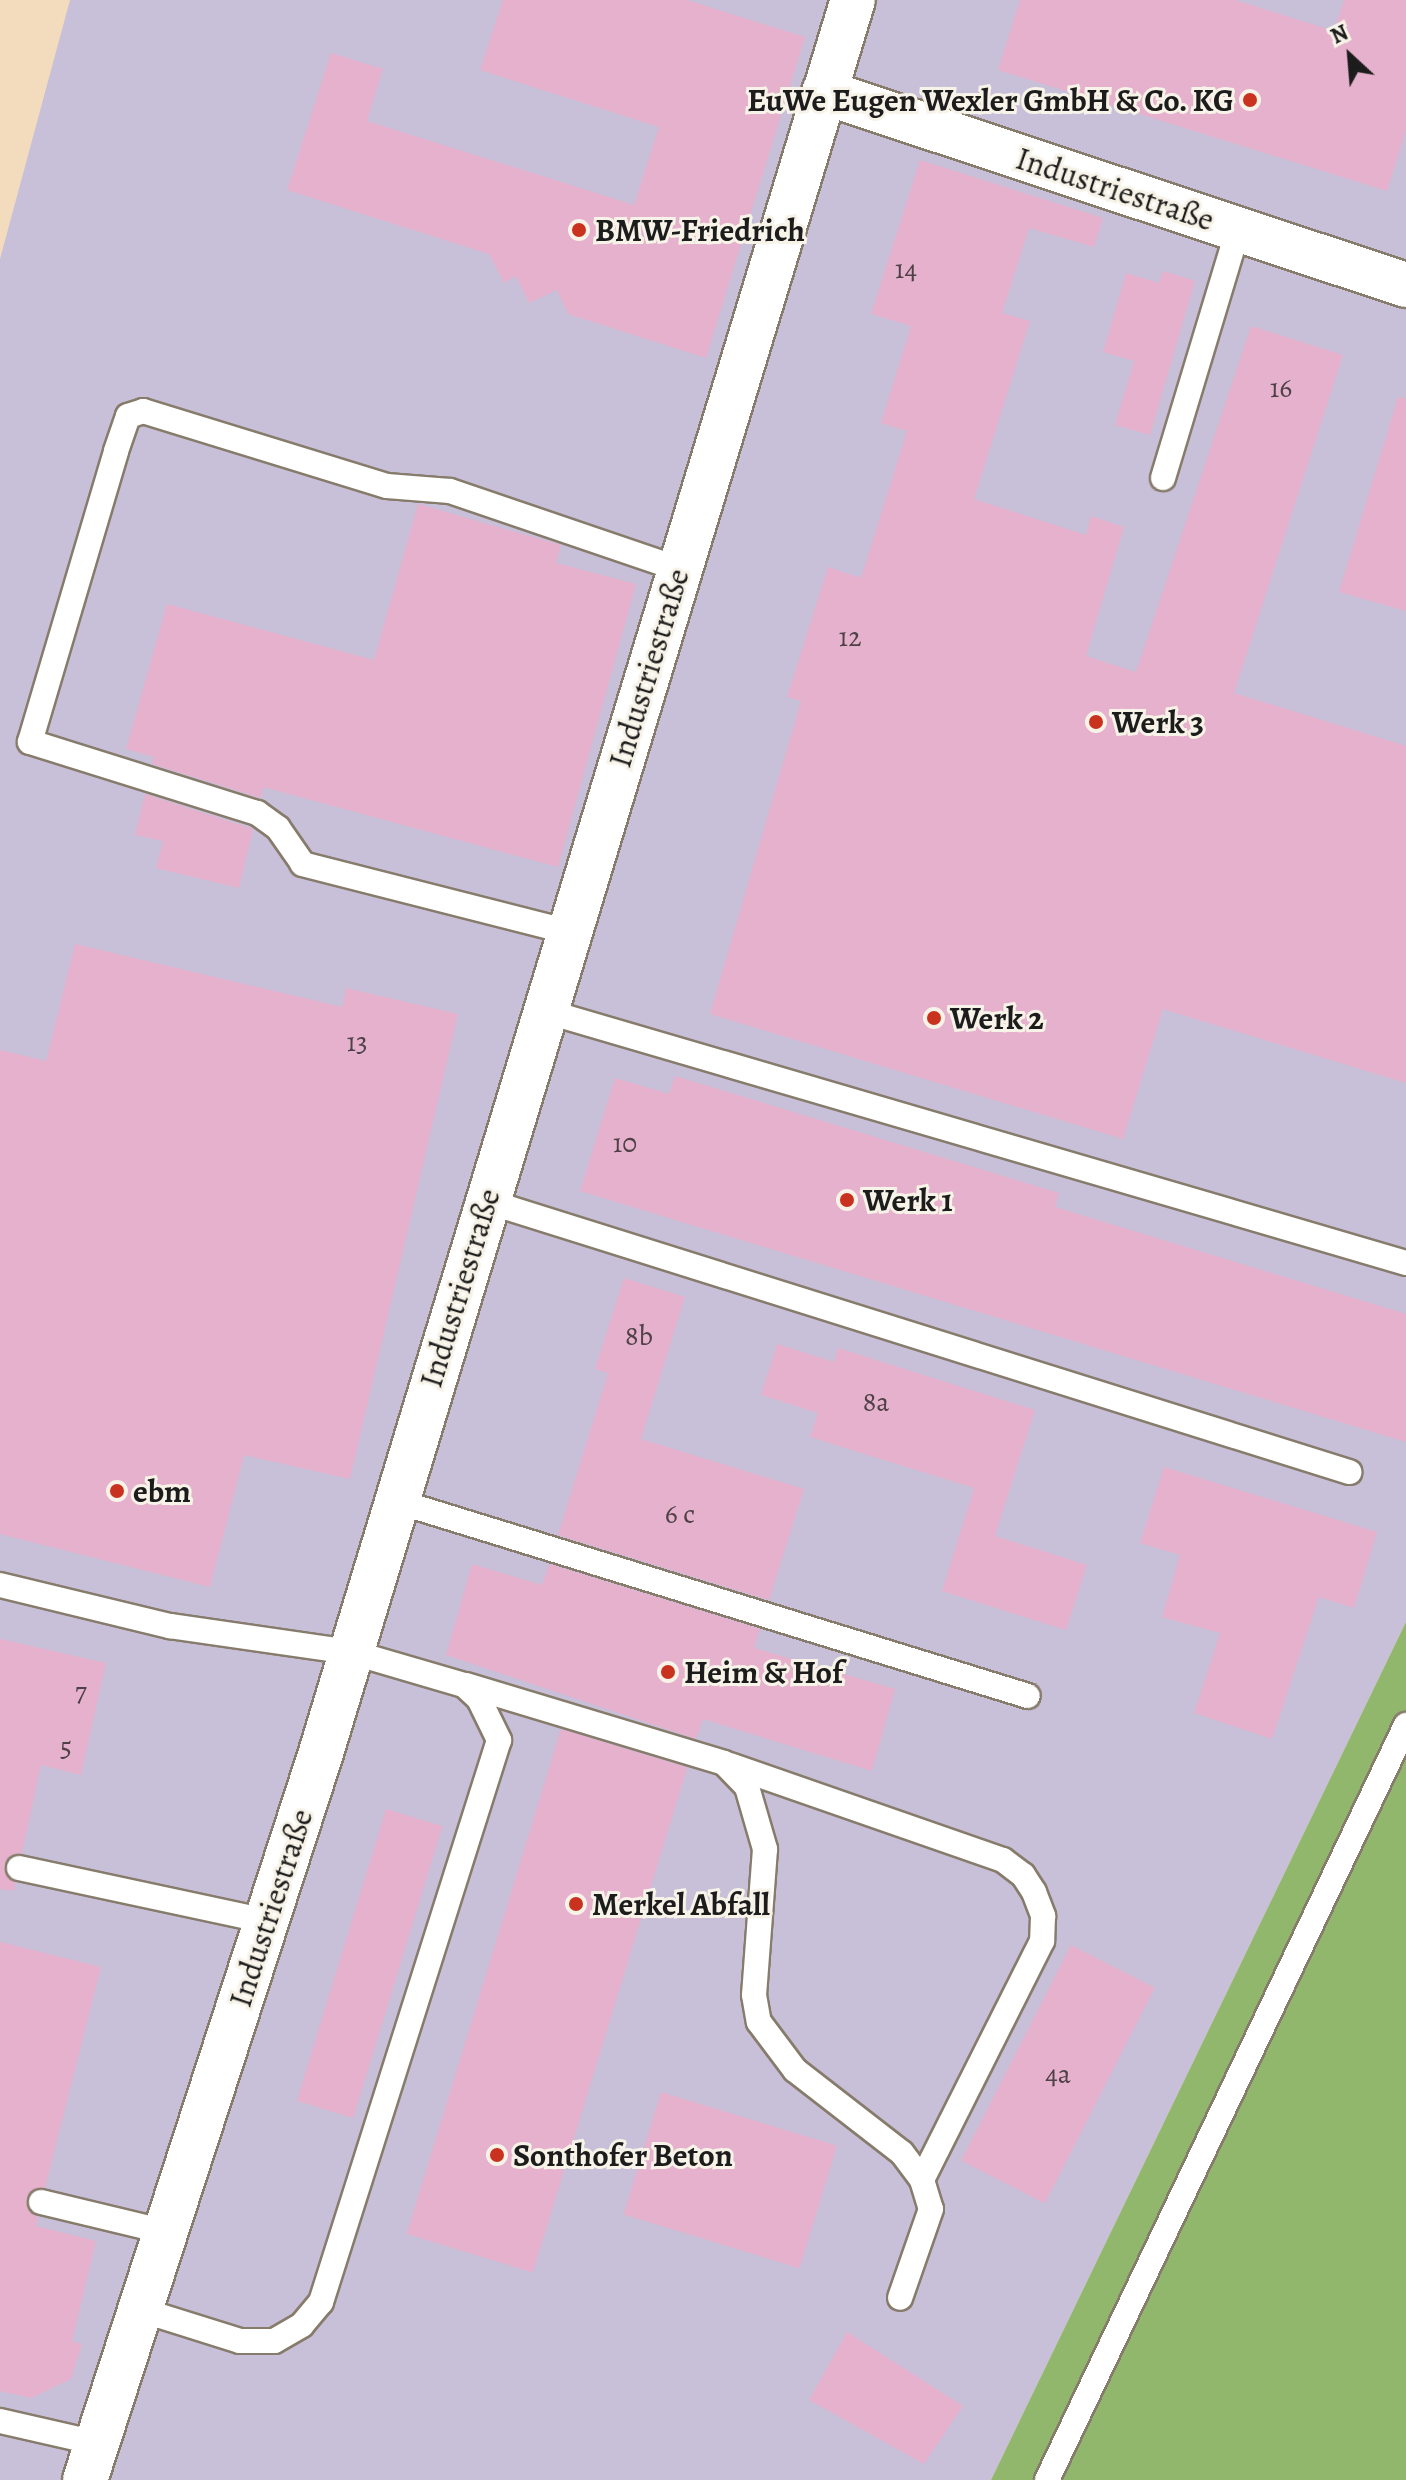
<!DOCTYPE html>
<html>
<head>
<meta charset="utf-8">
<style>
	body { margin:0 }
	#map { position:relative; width:1406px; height:2480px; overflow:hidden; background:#f2dcbd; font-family:Alegreya,serif }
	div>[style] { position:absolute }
	.industrial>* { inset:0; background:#c8bfd8 }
	.forest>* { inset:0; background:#90b76c }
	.building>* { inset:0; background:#e6b1cc; transform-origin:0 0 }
	.roads { filter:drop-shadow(2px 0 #877c6c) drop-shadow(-2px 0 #877c6c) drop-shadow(0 2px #877c6c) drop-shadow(0 -2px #877c6c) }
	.lane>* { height:24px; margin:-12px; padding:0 12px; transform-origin:12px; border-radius:12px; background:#fff }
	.street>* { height:44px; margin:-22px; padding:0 22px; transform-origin:22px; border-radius:22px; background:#fff }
	.secondary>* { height:44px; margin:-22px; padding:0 22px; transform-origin:22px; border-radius:22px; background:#fff }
	.dots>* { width:22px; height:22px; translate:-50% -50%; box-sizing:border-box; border:4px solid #f7f3e8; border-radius:50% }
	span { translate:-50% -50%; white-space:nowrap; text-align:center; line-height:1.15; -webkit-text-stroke:6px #f7f3e8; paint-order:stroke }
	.number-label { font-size:28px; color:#4e4148 }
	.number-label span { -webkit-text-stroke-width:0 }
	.poi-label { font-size:32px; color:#1c1c1c; font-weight:700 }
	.right { translate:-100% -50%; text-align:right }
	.left { translate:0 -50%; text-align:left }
	.street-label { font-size:32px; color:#1c1c1c }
	.north { position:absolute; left:1310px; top:16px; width:80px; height:80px; -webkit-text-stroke:6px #f7f3e8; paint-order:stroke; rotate:334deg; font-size:22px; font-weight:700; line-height:32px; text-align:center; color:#1c1c1c }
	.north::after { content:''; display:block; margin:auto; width:28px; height:36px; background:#1c1c1c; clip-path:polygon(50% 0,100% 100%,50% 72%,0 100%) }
</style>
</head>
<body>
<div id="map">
	<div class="industrial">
		<div style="clip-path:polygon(70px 0,1406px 0,1406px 1622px,991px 2480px,0 2480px,0 259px)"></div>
	</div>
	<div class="forest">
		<div style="clip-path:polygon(1406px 1622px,1406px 2480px,991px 2480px)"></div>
	</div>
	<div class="building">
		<div style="clip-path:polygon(503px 0,687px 0,805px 37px,706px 358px,568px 314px,557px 290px,529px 303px,516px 276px,504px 283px,489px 254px,287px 190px,331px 53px,383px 69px,367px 121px,634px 205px,659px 127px,480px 70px)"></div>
		<div style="clip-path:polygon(1020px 0,1235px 0,1334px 31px,1344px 0,1406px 0,1406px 130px,1387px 191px,998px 70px)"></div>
		<div style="clip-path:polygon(920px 160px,1103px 218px,1094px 247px,1029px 228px,1002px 313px,1030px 321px,974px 499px,1086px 535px,1091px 516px,1124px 527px,1086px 656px,1136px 672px,1251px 326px,1343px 355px,1234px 693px,1406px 746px,1406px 1083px,1163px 1009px,1123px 1139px,710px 1014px,801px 701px,787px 697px,828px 567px,861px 578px,907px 431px,881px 423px,911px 326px,871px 314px)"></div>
		<div style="clip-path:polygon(1163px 271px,1195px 281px,1150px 435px,1115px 425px,1134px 361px,1103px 352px,1126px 273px,1159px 283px)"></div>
		<div style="clip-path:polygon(1398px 397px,1406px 399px,1406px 611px,1339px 592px)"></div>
		<div style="clip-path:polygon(418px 504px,561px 545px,556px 563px,636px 584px,558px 867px,263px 787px,261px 798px,152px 764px,154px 757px,126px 749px,167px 604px,374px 660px)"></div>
		<div style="clip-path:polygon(145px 794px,253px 829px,239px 888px,156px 868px,163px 841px,135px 835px)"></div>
		<div style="clip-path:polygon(75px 944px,342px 1007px,346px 988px,458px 1014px,350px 1479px,244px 1455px,210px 1587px,0 1534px,0 1050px,46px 1061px)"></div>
		<div style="clip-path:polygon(675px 1076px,1059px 1193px,1055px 1207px,1406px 1314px,1406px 1442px,580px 1191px,615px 1078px,669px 1094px)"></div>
		<div style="clip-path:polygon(624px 1278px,685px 1297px,641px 1439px,804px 1489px,769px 1600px,558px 1535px,608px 1373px,595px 1369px)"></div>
		<div style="clip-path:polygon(777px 1344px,834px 1362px,838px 1348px,1035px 1410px,995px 1536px,1087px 1565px,1066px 1630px,942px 1591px,974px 1488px,810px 1437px,818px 1413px,761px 1395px)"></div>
		<div style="clip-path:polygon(1164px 1467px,1377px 1532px,1354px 1608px,1319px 1597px,1272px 1739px,1194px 1713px,1220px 1633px,1162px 1617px,1180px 1555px,1140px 1543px)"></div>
		<div style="clip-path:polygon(472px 1564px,542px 1585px,549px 1564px,760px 1629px,754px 1648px,895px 1689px,872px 1771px,703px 1719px,696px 1739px,446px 1655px)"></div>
		<div style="clip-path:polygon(0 1639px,106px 1663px,81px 1775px,41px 1765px,22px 1853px,8px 1857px,4px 1866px,16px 1883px,14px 1891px,0 1889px)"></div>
		<div style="left:561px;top:1729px;width:132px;height:528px;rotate:17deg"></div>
		<div style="left:386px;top:1809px;width:59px;height:305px;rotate:17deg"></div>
		<div style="clip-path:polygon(0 1942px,101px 1967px,45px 2188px,31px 2191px,26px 2199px,30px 2212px,38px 2217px,36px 2226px,96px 2241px,72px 2341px,82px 2344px,71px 2379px,31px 2398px,0 2391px)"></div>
		<div style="left:1071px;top:1945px;width:94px;height:242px;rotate:27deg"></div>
		<div style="left:661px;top:2092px;width:184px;height:128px;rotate:17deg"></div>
		<div style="clip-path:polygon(847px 2332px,963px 2406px,924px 2464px,809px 2400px)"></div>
	</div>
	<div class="roads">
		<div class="lane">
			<div style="left:1163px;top:478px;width:260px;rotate:-73.2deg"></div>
			<div style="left:569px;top:932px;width:275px;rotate:-165.7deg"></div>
			<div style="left:303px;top:864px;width:44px;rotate:-124.8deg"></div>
			<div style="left:278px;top:828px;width:26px;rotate:-144deg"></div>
			<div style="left:257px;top:813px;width:238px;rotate:-162.6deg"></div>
			<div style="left:30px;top:742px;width:303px;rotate:-73.5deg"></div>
			<div style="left:116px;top:451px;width:37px;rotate:-71deg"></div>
			<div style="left:128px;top:416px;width:16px;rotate:-18deg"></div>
			<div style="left:143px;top:411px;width:255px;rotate:17.1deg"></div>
			<div style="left:387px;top:486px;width:63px;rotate:4.5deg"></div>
			<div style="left:450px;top:491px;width:242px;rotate:18.8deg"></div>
			<div style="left:545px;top:1011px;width:897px;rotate:16.31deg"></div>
			<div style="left:486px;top:1201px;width:905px;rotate:17.43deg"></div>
			<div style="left:396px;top:1501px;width:661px;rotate:17.15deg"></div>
			<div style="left:0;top:1585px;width:175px;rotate:13.6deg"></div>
			<div style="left:170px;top:1626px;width:183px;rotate:8.2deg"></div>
			<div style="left:351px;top:1652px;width:118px;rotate:16.3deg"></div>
			<div style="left:464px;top:1685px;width:21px;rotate:43deg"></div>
			<div style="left:479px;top:1699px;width:46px;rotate:64deg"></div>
			<div style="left:499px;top:1740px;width:590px;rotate:107.57deg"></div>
			<div style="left:321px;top:2302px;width:30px;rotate:130deg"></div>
			<div style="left:302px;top:2325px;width:32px;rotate:150deg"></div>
			<div style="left:274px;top:2341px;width:34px;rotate:180deg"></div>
			<div style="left:240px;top:2341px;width:104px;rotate:-162.6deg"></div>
			<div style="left:466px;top:1685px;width:270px;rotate:16.8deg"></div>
			<div style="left:724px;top:1763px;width:33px;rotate:46deg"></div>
			<div style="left:747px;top:1787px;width:65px;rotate:73.8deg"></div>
			<div style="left:765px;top:1849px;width:146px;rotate:94.3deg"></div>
			<div style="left:754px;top:1995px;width:27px;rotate:80deg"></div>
			<div style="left:759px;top:2022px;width:60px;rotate:53.1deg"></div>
			<div style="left:795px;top:2070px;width:135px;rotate:37.8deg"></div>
			<div style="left:902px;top:2153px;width:34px;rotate:53deg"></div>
			<div style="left:922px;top:2180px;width:30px;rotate:73deg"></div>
			<div style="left:931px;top:2209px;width:94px;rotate:109.2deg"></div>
			<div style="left:730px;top:1765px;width:289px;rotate:19.2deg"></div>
			<div style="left:1003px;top:1860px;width:25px;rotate:37deg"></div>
			<div style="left:1023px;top:1875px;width:20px;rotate:57deg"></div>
			<div style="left:1034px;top:1892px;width:26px;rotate:69deg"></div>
			<div style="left:1043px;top:1916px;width:25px;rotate:92deg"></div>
			<div style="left:1042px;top:1941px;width:267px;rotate:116.7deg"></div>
			<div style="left:19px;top:1868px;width:254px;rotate:12.1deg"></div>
			<div style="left:41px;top:2202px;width:129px;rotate:13.5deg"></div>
			<div style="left:0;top:2421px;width:99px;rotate:12.8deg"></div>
			<div style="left:1047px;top:2480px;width:836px;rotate:-64.57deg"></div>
		</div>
		<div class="street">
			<div style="left:824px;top:92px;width:613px;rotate:18.35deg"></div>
		</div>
		<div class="secondary">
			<div style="left:85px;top:2480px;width:761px;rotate:-72.02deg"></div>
			<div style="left:320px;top:1756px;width:1835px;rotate:-73.12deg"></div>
		</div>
	</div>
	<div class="dots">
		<div style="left:1250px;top:100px;background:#c8321e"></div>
		<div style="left:579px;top:230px;background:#c8321e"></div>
		<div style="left:1096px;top:722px;background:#c8321e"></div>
		<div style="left:934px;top:1018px;background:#c8321e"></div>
		<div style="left:847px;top:1200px;background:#c8321e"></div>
		<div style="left:117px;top:1491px;background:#c8321e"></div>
		<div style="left:668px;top:1672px;background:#c8321e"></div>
		<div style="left:576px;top:1904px;background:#c8321e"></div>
		<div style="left:497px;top:2155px;background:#c8321e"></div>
	</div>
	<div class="number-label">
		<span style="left:906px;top:269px">14</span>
		<span style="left:1281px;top:388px">16</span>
		<span style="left:850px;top:637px">12</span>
		<span style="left:357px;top:1042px">13</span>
		<span style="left:625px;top:1143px">10</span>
		<span style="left:639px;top:1336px">8b</span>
		<span style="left:876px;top:1402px">8a</span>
		<span style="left:680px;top:1514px">6 c</span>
		<span style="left:81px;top:1692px">7</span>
		<span style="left:66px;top:1747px">5</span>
		<span style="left:1058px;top:2074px">4a</span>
	</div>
	<div class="poi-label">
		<span class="right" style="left:1234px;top:100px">EuWe Eugen Wexler GmbH &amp; Co. KG</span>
		<span class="left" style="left:595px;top:230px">BMW-Friedrich</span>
		<span class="left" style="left:1112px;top:722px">Werk 3</span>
		<span class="left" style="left:950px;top:1018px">Werk 2</span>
		<span class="left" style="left:863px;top:1200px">Werk 1</span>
		<span class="left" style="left:133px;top:1491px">ebm</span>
		<span class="left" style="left:684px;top:1672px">Heim &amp; Hof</span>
		<span class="left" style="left:592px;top:1904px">Merkel Abfall</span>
		<span class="left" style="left:513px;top:2155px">Sonthofer Beton</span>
	</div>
	<div class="street-label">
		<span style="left:1115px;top:189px;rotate:18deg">Industriestraße</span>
		<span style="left:649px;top:668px;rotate:-73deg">Industriestraße</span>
		<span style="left:460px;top:1288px;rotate:-73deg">Industriestraße</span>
		<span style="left:271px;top:1908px;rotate:-72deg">Industriestraße</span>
	</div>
	<div class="north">N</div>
</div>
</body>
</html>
